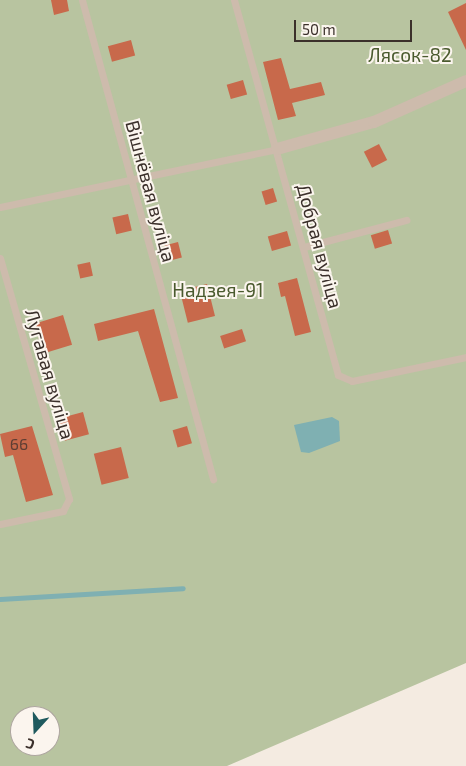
<!DOCTYPE html>
<html>
<head>
<meta charset="utf-8">
<style>
	body { margin:0 }
	#map { position:relative; width:466px; height:766px; overflow:hidden; background:#f4ebe1; font-family:"Exo 2",sans-serif }
	div>[style] { position:absolute }
	.green>* { inset:0; background:#b8c4a0 }
	.water>* { inset:0; background:#7fb0b2 }
	.stream>* { height:5px; margin:-2.5px; padding:0 2.5px; transform-origin:2.5px; border-radius:2.5px; background:#7fb0b2 }
	.building>* { inset:0; background:#c8694b; transform-origin:0 0 }
	.lane>* { height:7px; margin:-3.5px; padding:0 3.5px; transform-origin:3.5px; border-radius:3.5px; background:#cdbbac }
	.street>* { height:12px; margin:-6px; padding:0 6px; transform-origin:6px; border-radius:6px; background:#cdbbac }
	span { translate:-50% -50%; white-space:nowrap; text-align:center; line-height:1.15; -webkit-text-stroke:4px #fbf5ee; paint-order:stroke }
	.number-label { font-size:16px; color:#5e3e33 }
	.number-label span { -webkit-text-stroke-width:0 }
	.park-label { font-size:19px; color:#4a5a2e }
	.street-label { font-size:19px; color:#3b302b }
	.north { position:absolute; left:10px; top:706px; width:50px; height:50px; box-sizing:border-box; background:#fbf5ee; border:1px solid #aea6a0; border-radius:50%; rotate:200deg; font-size:14px; font-weight:700; line-height:20px; text-align:center; color:#3b302b }
	.north::after { content:''; display:block; margin:auto; width:18px; height:22px; background:#1f5a5e; clip-path:polygon(50% 0,100% 100%,50% 72%,0 100%) }
	.scale { position:absolute; left:294px; top:20px; width:118px; height:22px; box-sizing:border-box; border:2px solid #3b302b; border-top:0; padding-left:6px; font-size:15px; line-height:18px; white-space:nowrap; color:#3b302b; -webkit-text-stroke:4px #fbf5ee; paint-order:stroke }
</style>
</head>
<body>
<div id="map">
	<div class="green">
		<div style="clip-path:polygon(evenodd,0 0,466px 0,466px 663px,227px 766px,0 766px,0 0,20px 716px,50px 716px,50px 746px,20px 746px,20px 716px)"></div>
	</div>
	<div class="water">
		<div style="clip-path:polygon(332px 417px,339px 421px,340px 441px,309px 453px,301px 452px,294px 425px)"></div>
	</div>
	<div class="stream">
		<div style="left:0;top:599px;width:183px;rotate:-3.4deg"></div>
	</div>
	<div class="building">
		<div style="clip-path:polygon(51px 0,67px 0,69px 11px,54px 15px)"></div>
		<div style="clip-path:polygon(466px 3px,466px 50px,448px 12px)"></div>
		<div style="left:131px;top:40px;width:16px;height:24px;rotate:75deg"></div>
		<div style="clip-path:polygon(281px 58px,290px 89px,321px 82px,325px 95px,292px 103px,296px 116px,278px 120px,263px 62px)"></div>
		<div style="left:243px;top:80px;width:15px;height:17px;rotate:74deg"></div>
		<div style="left:379px;top:144px;width:18px;height:17px;rotate:63deg"></div>
		<div style="left:273px;top:188px;width:14px;height:12px;rotate:73deg"></div>
		<div style="left:128px;top:214px;width:17px;height:16px;rotate:77deg"></div>
		<div style="left:388px;top:230px;width:14px;height:18px;rotate:73deg"></div>
		<div style="left:287px;top:231px;width:15px;height:20px;rotate:74deg"></div>
		<div style="left:178px;top:242px;width:16px;height:14px;rotate:76deg"></div>
		<div style="left:90px;top:262px;width:14px;height:13px;rotate:78deg"></div>
		<div style="clip-path:polygon(297px 278px,311px 332px,295px 336px,285px 296px,281px 297px,278px 283px)"></div>
		<div style="left:207px;top:284px;width:33px;height:28px;rotate:76deg"></div>
		<div style="clip-path:polygon(154px 309px,178px 398px,160px 402px,138px 331px,98px 341px,94px 324px)"></div>
		<div style="left:63px;top:315px;width:31px;height:30px;rotate:73deg"></div>
		<div style="left:242px;top:329px;width:13px;height:23px;rotate:72deg"></div>
		<div style="left:83px;top:412px;width:23px;height:25px;rotate:75deg"></div>
		<div style="clip-path:polygon(32px 426px,53px 495px,26px 502px,13px 455px,5px 457px,0 434px)"></div>
		<div style="left:187px;top:426px;width:18px;height:15px;rotate:74deg"></div>
		<div style="left:121px;top:447px;width:32px;height:28px;rotate:76deg"></div>
	</div>
	<div class="lane">
		<div style="left:82px;top:0;width:497px;rotate:74.7deg"></div>
		<div style="left:234px;top:0;width:389px;rotate:74.5deg"></div>
		<div style="left:338px;top:375px;width:15px;rotate:23deg"></div>
		<div style="left:352px;top:381px;width:116px;rotate:-11.9deg"></div>
		<div style="left:0;top:207px;width:283px;rotate:-11.8deg"></div>
		<div style="left:304px;top:247px;width:106px;rotate:-14.8deg"></div>
		<div style="left:0;top:258px;width:251px;rotate:74deg"></div>
		<div style="left:69px;top:499px;width:13px;rotate:117deg"></div>
		<div style="left:63px;top:511px;width:64px;rotate:168.3deg"></div>
	</div>
	<div class="street">
		<div style="left:277px;top:149px;width:101px;rotate:-15.6deg"></div>
		<div style="left:374px;top:122px;width:101px;rotate:-24deg"></div>
	</div>
	<div class="number-label">
		<span style="left:19px;top:444px">66</span>
	</div>
	<div class="park-label">
		<span style="left:410px;top:55px">Лясок-82</span>
		<span style="left:218px;top:290px">Надзея-91</span>
	</div>
	<div class="street-label">
		<span style="left:151px;top:191px;rotate:75deg">Вішнёвая вуліца</span>
		<span style="left:320px;top:246px;rotate:75deg">Добрая вуліца</span>
		<span style="left:50px;top:374px;rotate:74deg">Лугавая вуліца</span>
	</div>
	<div class="north">С</div>
	<div class="scale">50 m</div>
</div>
</body>
</html>
